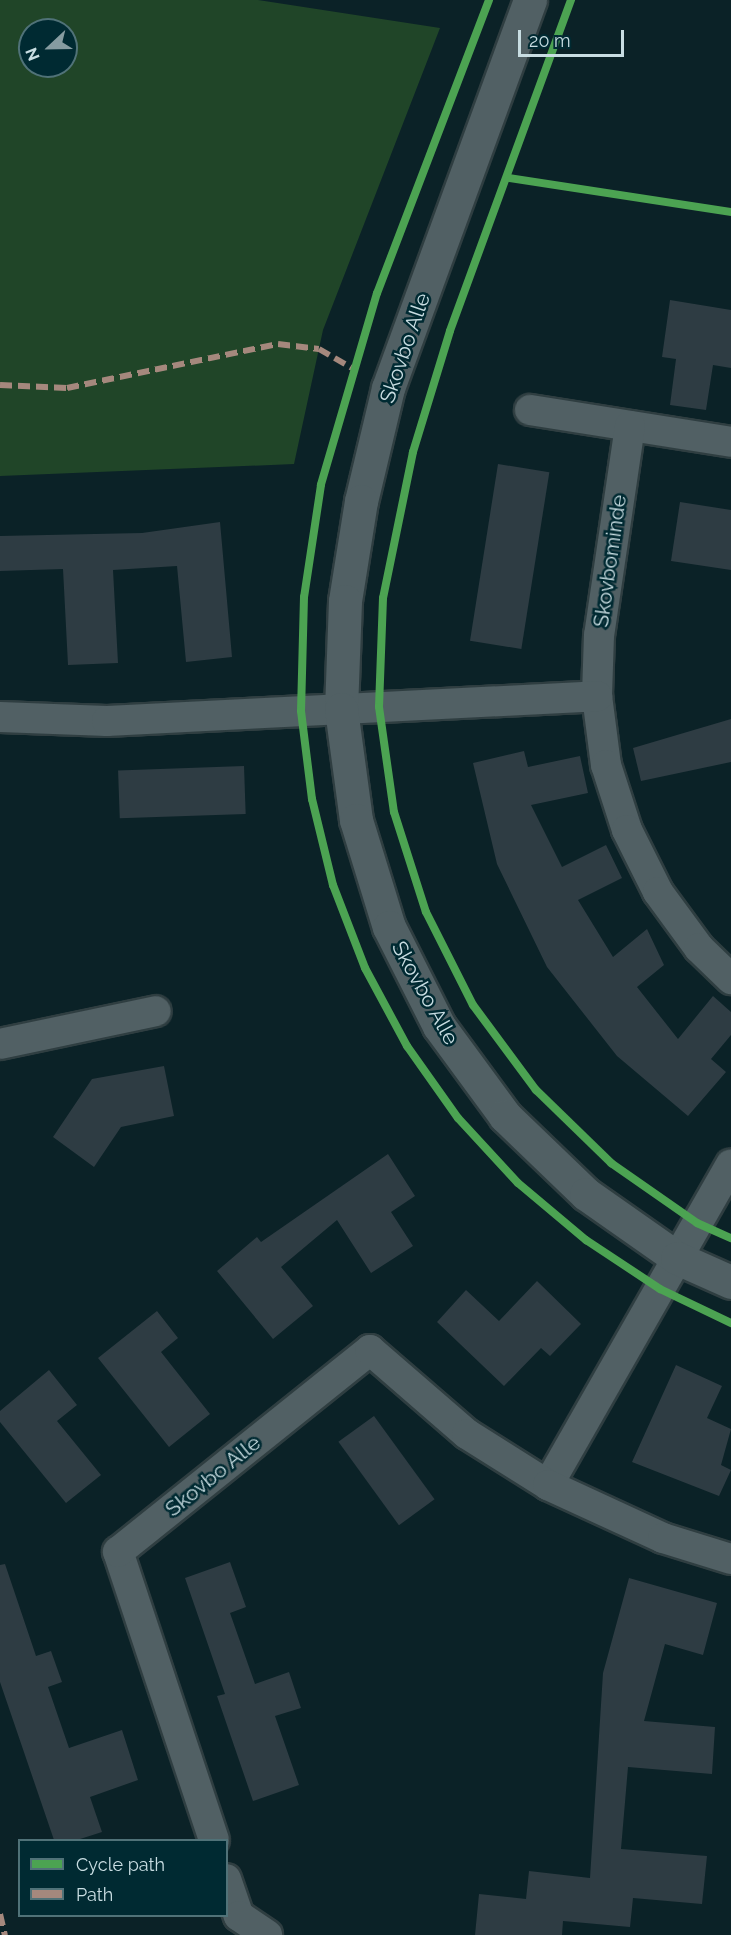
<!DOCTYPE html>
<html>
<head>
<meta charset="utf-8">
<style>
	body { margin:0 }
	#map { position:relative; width:731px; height:1935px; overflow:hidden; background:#0b2227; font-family:Raleway,sans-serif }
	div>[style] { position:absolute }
	.green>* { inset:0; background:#204528 }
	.building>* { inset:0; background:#2e3c43; transform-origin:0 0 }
	.roads { filter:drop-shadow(2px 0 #2f3e41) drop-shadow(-2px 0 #2f3e41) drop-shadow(0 2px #2f3e41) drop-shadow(0 -2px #2f3e41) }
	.minor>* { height:30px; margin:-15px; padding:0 15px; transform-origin:15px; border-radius:15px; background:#516064 }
	.tertiary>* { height:33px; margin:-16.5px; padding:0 16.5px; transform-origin:16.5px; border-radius:16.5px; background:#516064 }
	.quiet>* { height:6px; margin-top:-3px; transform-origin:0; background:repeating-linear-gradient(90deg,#a5887d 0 12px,transparent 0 18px) }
	.cycleway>* { height:8px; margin:-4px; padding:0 4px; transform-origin:4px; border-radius:4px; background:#4ca352 }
	span { translate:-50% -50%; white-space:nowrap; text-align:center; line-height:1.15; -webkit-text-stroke:5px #002a32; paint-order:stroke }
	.street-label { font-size:21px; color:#c8dde2 }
	.legend { position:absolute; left:18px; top:1839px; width:210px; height:78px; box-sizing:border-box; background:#002a32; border:2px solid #507278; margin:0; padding:8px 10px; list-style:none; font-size:18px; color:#c8dde2 }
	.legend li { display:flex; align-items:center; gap:12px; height:30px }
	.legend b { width:30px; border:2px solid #507278 }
	.north { position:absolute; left:18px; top:18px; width:60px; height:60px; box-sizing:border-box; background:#002a32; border:2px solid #507278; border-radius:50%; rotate:248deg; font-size:16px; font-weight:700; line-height:24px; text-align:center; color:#c8dde2 }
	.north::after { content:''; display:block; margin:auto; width:21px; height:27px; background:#869ca1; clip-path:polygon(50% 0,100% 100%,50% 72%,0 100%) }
	.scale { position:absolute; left:518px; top:30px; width:106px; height:27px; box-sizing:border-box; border:3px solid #c8dde2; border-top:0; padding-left:8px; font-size:18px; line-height:21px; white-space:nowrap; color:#c8dde2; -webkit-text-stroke:4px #002a32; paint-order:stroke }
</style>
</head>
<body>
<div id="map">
	<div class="green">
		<div style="clip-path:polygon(evenodd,0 0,258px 0,440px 28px,323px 330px,294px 464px,0 476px,0 0,30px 30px,66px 30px,66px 66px,30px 66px,30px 30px)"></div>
	</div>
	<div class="building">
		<div style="clip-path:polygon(670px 300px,731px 310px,731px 368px,713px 365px,706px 410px,670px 405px,676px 359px,662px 357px)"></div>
		<div style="left:498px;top:464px;width:52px;height:179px;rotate:9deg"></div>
		<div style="clip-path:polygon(680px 502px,731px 510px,731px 570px,671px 561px)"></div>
		<div style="clip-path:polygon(220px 522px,232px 657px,186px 662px,177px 566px,113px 570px,118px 663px,68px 665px,63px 569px,0 571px,0 536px,142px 533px)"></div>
		<div style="clip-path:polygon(731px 719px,731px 762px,641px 781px,633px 748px)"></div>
		<div style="clip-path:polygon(524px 751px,528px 767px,580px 756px,588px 793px,531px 805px,562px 867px,606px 845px,622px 878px,578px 900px,613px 957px,647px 929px,664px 965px,637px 987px,678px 1039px,713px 996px,731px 1012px,731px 1035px,711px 1059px,726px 1072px,688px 1116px,617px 1056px,547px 967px,497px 864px,473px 763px)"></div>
		<div style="left:244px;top:766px;width:48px;height:126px;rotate:88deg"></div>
		<div style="clip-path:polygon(164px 1066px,174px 1116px,121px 1127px,94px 1167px,53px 1137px,92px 1079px)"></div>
		<div style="clip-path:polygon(388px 1154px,415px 1196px,391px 1212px,413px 1246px,371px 1273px,337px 1220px,281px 1267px,313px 1306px,273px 1339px,217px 1271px,257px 1237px,261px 1242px)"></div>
		<div style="clip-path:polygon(537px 1281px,581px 1324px,550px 1356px,541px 1348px,504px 1386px,437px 1322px,466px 1290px,499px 1321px)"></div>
		<div style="clip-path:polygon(157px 1311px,178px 1338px,161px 1352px,210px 1414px,169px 1447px,98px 1358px)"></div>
		<div style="clip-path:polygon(676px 1365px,722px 1386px,707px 1418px,731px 1429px,721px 1465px,731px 1470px,719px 1496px,632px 1462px)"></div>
		<div style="clip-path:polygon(49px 1370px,77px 1405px,57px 1421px,101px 1475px,66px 1503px,0 1422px,0 1411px)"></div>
		<div style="left:374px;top:1416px;width:103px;height:44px;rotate:54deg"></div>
		<div style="clip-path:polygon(230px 1562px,246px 1607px,230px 1613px,255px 1684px,289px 1672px,301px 1708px,275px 1716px,299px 1785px,253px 1801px,217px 1696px,225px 1694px,185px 1578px)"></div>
		<div style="clip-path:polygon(5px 1564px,36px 1656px,51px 1651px,62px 1682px,48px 1687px,69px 1748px,122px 1730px,138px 1780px,90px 1797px,102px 1832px,77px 1840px,54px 1840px,0 1682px,0 1565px)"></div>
		<div style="clip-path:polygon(629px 1578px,717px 1603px,703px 1655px,665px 1644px,644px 1721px,715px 1727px,712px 1774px,628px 1767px,621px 1849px,707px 1856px,702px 1904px,633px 1898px,630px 1927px,563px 1921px,562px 1935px,475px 1935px,479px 1894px,526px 1899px,529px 1871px,590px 1878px,603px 1673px)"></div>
	</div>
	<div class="roads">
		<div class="minor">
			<div style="left:530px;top:410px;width:204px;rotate:9deg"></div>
			<div style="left:630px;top:426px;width:211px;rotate:98.4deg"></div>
			<div style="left:599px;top:635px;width:61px;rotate:91.9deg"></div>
			<div style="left:597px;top:696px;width:70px;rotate:82.6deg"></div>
			<div style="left:606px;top:765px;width:68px;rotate:72.1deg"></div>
			<div style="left:627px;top:830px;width:69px;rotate:63.4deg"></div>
			<div style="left:658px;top:892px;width:69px;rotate:53.8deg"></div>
			<div style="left:699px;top:948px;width:45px;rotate:44.1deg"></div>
			<div style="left:0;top:717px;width:107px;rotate:2.1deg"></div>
			<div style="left:107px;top:721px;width:491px;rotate:-2.9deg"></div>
			<div style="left:0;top:1044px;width:159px;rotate:-11.9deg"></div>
			<div style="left:548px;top:1485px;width:369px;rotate:-60.3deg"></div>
			<div style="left:214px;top:1840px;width:304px;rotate:-108.4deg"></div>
			<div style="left:118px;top:1552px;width:323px;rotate:-38.7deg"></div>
			<div style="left:370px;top:1350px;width:128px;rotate:40.9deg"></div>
			<div style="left:467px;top:1434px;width:96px;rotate:32.2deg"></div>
			<div style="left:548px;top:1485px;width:127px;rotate:24.7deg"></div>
			<div style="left:663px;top:1538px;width:71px;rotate:17.2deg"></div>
			<div style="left:226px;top:1879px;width:39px;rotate:71deg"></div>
			<div style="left:239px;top:1916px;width:34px;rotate:34deg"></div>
		</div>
		<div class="tertiary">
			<div style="left:530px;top:0;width:413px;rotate:110.1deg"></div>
			<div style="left:388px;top:388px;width:116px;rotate:103.4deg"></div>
			<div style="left:361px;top:501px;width:101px;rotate:99.1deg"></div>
			<div style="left:345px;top:601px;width:108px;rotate:92.1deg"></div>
			<div style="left:341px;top:709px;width:112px;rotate:82.3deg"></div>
			<div style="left:356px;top:820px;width:112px;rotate:72.9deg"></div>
			<div style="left:389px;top:927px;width:111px;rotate:63.2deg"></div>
			<div style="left:439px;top:1026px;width:112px;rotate:53.7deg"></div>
			<div style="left:505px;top:1116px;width:112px;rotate:43.9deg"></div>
			<div style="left:586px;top:1194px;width:111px;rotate:35.1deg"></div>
			<div style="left:677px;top:1258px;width:59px;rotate:24deg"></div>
		</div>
	</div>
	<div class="quiet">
		<div style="left:0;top:385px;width:67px;rotate:2.6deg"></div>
		<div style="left:67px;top:388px;width:216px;rotate:-11.8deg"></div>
		<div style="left:278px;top:344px;width:41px;rotate:7deg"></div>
		<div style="left:319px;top:349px;width:38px;rotate:30deg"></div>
		<div style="left:0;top:1914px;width:22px;rotate:77deg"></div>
	</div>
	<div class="cycleway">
		<div style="left:489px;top:0;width:314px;rotate:110.9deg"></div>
		<div style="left:377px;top:293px;width:200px;rotate:106.3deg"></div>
		<div style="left:321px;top:485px;width:113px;rotate:98.6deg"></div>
		<div style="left:304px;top:597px;width:114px;rotate:91.5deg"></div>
		<div style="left:301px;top:711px;width:89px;rotate:82.9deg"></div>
		<div style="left:312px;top:799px;width:89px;rotate:76.3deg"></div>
		<div style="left:333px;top:885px;width:89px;rotate:68.9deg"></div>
		<div style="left:365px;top:968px;width:89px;rotate:61.7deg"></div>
		<div style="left:407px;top:1046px;width:88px;rotate:54.7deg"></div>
		<div style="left:458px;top:1118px;width:88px;rotate:47.3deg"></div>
		<div style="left:518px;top:1183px;width:89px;rotate:40deg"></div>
		<div style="left:586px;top:1240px;width:89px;rotate:33.5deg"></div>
		<div style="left:660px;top:1289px;width:79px;rotate:25.6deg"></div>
		<div style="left:571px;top:0;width:352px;rotate:110.1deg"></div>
		<div style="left:450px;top:331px;width:127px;rotate:107deg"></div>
		<div style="left:413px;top:452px;width:149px;rotate:101.6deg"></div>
		<div style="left:383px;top:598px;width:109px;rotate:92.1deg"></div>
		<div style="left:379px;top:707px;width:106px;rotate:81.9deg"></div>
		<div style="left:394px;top:812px;width:105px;rotate:72.3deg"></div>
		<div style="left:426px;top:912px;width:104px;rotate:63.2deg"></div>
		<div style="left:473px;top:1005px;width:106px;rotate:53.5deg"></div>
		<div style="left:536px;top:1090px;width:105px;rotate:44.2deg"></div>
		<div style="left:611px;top:1163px;width:105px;rotate:34.9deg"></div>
		<div style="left:697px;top:1223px;width:37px;rotate:24deg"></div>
		<div style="left:509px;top:178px;width:225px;rotate:8.7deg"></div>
	</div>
	<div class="street-label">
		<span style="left:405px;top:348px;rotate:-71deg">Skovbo Alle</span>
		<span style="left:610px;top:561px;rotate:-82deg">Skovbominde</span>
		<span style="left:425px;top:993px;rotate:61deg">Skovbo Alle</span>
		<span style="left:213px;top:1476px;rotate:-39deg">Skovbo Alle</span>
	</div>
	<ul class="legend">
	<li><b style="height:8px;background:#4ca352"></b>Cycle path</li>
	<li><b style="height:8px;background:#a5887d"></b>Path</li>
	</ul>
	<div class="north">N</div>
	<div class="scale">20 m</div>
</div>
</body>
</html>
